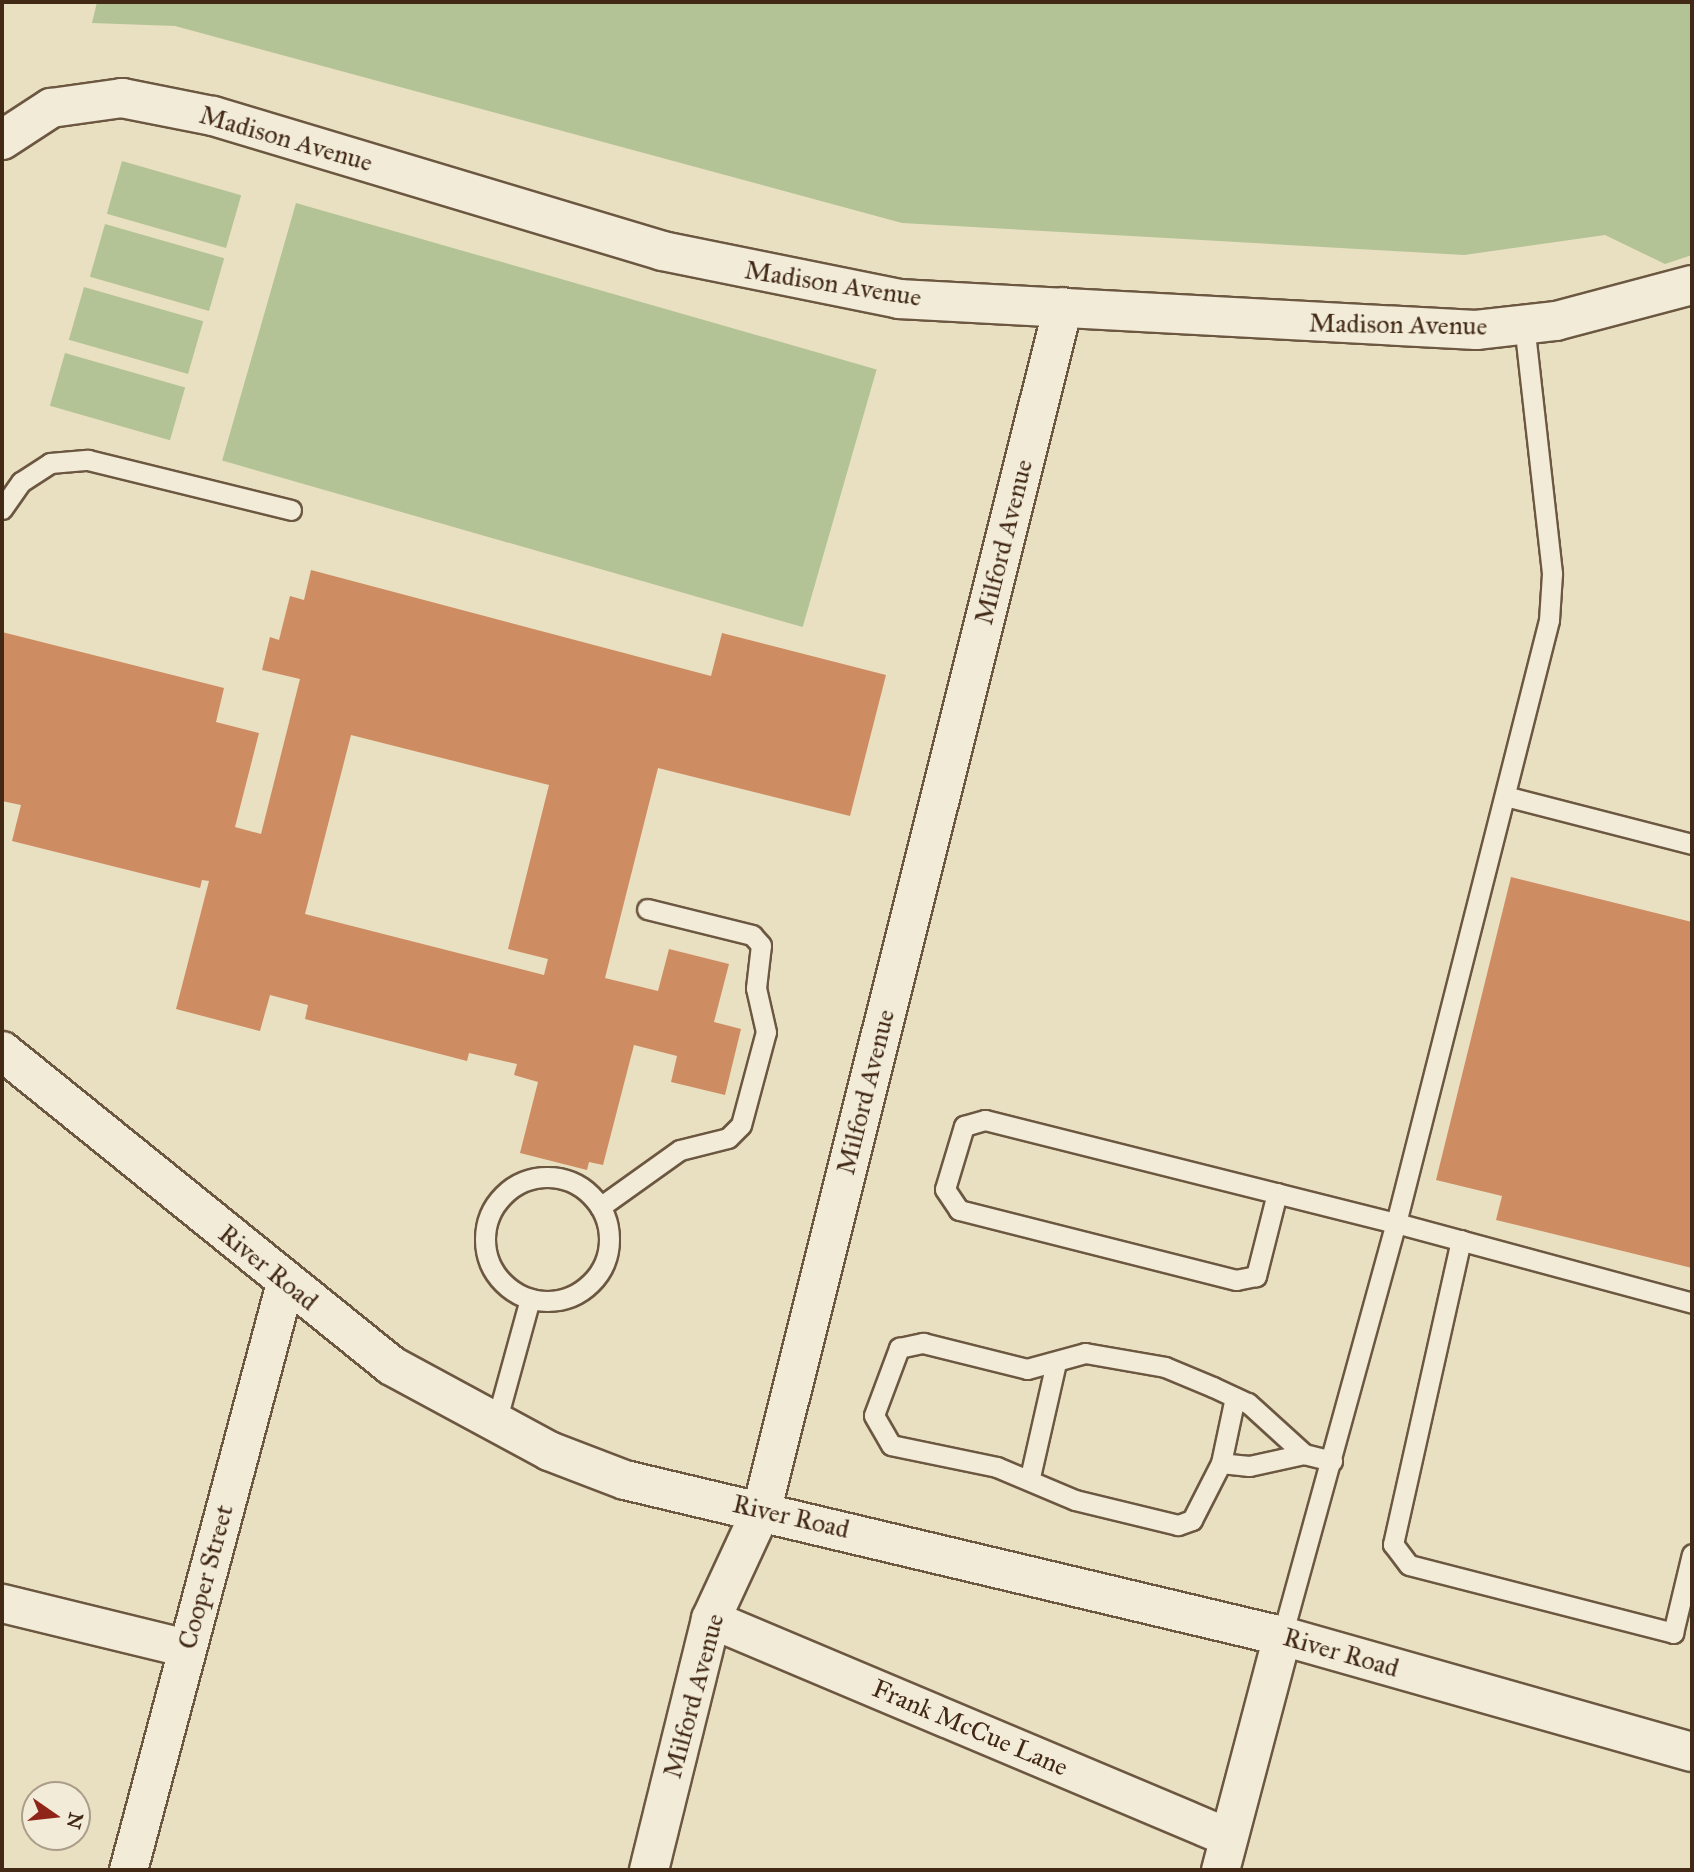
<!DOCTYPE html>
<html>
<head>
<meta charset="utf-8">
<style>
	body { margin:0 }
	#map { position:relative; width:1694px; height:1872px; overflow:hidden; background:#e9e0c2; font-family:"IM FELL Great Primer",serif }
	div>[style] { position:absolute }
	.green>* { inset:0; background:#b4c395; transform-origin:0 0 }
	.building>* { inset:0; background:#ce8c62 }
	.roads { filter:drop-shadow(2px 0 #6c5741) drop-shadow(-2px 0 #6c5741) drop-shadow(0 2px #6c5741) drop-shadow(0 -2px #6c5741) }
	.service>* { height:19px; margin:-9.5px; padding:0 9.5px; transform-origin:9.5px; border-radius:9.5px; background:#f1ebd7 }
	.service>.ring { margin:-9.5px; padding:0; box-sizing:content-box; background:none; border:19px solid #f1ebd7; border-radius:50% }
	.minor>* { height:37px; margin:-18.5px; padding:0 18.5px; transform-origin:18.5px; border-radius:18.5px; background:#f1ebd7 }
	.tertiary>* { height:38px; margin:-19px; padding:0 19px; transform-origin:19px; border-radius:19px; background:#f1ebd7 }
	.secondary>* { height:38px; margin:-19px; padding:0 19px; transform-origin:19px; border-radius:19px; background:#f1ebd7 }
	span { translate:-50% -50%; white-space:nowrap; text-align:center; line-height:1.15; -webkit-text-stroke:6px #f1ebd7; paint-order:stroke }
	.street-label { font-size:26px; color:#422916 }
	.frame { position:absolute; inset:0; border:4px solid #422916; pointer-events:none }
	.north { position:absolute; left:21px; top:1781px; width:70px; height:70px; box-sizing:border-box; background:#f1ebd7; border:2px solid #ab9d8a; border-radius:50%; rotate:104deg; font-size:19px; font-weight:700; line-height:28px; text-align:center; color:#422916 }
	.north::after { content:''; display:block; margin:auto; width:24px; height:32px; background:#8f2418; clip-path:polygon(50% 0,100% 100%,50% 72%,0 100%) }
</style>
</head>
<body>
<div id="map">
	<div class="green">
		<div style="clip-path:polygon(97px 2px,1692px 2px,1692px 255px,1665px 264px,1605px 235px,1464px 255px,902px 223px,175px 26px,92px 23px)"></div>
		<div style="left:122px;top:161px;width:124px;height:55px;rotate:16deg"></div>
		<div style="left:296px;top:203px;width:604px;height:268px;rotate:16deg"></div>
		<div style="left:105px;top:224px;width:124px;height:55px;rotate:16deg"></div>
		<div style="left:84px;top:287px;width:124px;height:55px;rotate:16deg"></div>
		<div style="left:65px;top:353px;width:125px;height:55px;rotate:16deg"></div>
	</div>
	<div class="building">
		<div style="clip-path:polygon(evenodd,311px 570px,711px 676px,722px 633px,886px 675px,850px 816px,658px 768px,605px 978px,658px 991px,669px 949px,729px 964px,714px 1022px,741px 1029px,725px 1095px,671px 1082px,677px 1056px,634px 1045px,603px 1165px,589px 1162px,587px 1170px,520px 1153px,538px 1082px,514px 1075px,517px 1064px,469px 1053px,467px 1061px,305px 1019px,308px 1005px,270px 995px,260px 1031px,176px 1009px,209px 881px,202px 880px,200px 888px,12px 841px,21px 805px,2px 801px,2px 632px,224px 688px,216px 722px,259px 733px,235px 827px,261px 834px,300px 679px,262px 670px,270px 637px,279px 640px,290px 596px,304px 600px,311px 570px,351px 735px,549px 785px,508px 949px,548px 959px,544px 975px,305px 914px,351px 735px)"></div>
		<div style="clip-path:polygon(1511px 877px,1692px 922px,1692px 1268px,1496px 1220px,1502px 1196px,1436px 1180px)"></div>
	</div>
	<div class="roads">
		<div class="service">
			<div style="left:2px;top:509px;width:33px;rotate:-55deg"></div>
			<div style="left:21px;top:482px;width:35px;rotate:-33deg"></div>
			<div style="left:50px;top:463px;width:38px;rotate:-5deg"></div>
			<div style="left:88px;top:460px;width:209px;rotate:13.8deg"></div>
			<div style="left:1505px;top:796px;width:193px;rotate:14.4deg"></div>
			<div class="ring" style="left:485px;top:1177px;width:105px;height:105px"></div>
			<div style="left:1277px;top:1193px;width:86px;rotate:104.2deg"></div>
			<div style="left:1256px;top:1276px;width:20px;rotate:169deg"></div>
			<div style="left:1236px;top:1280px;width:286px;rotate:-165.8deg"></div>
			<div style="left:959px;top:1210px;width:25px;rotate:-124deg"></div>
			<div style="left:945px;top:1189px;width:66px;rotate:-73.2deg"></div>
			<div style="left:964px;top:1126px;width:22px;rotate:-16deg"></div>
			<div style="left:985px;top:1120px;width:424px;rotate:14.1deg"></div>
			<div style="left:1396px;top:1223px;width:307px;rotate:15.1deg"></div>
			<div style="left:600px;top:1207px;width:98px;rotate:-35.5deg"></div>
			<div style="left:680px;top:1150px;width:49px;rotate:-14deg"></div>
			<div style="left:728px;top:1138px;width:18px;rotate:-45deg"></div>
			<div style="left:741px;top:1125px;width:96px;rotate:-75deg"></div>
			<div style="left:766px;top:1032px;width:45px;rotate:-102.8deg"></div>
			<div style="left:756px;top:988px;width:43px;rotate:-83.4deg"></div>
			<div style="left:761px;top:945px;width:13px;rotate:-132deg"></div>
			<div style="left:752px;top:935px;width:108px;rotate:-166.1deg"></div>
			<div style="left:1461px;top:1240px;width:312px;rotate:102.6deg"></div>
			<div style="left:1393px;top:1544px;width:26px;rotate:53deg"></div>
			<div style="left:1409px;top:1565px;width:273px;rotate:14.4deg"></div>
			<div style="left:1673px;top:1633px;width:81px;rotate:-76.5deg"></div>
			<div style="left:495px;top:1426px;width:132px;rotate:-74.6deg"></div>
			<div style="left:1304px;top:1454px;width:56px;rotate:167.7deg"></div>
			<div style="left:1249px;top:1466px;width:28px;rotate:-174deg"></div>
			<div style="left:1221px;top:1463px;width:64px;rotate:117deg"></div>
			<div style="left:1192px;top:1520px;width:15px;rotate:160deg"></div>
			<div style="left:1178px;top:1525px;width:106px;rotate:-166.4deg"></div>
			<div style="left:1075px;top:1500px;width:85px;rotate:-157.1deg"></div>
			<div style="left:997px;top:1467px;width:108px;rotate:-168.3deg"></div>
			<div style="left:891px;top:1445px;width:34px;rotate:-120deg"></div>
			<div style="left:874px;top:1415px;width:72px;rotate:-69.5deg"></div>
			<div style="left:899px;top:1348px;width:25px;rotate:-12deg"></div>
			<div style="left:923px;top:1343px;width:107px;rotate:14deg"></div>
			<div style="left:1027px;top:1369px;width:60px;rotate:-15.4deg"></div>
			<div style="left:1085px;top:1353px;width:81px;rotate:9.9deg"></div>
			<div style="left:1165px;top:1367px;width:52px;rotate:22.6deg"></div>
			<div style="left:1213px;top:1387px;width:38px;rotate:25deg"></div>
			<div style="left:1248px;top:1403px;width:76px;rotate:42.3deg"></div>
			<div style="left:1304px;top:1454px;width:29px;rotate:14deg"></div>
			<div style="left:1221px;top:1463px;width:67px;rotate:-78deg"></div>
			<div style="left:1030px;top:1477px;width:117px;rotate:-77.2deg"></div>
			<div style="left:1282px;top:1636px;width:428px;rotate:-74.6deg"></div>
			<div style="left:1396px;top:1223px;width:622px;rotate:-75.76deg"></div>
			<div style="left:1549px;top:620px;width:47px;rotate:-86.3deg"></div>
			<div style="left:1552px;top:573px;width:250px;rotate:-96.4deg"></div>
		</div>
		<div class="minor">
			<div style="left:2px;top:1603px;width:190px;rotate:13.7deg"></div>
			<div style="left:711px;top:1619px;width:561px;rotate:22.86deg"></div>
			<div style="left:128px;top:1870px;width:608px;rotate:-75.03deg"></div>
			<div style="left:1220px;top:1870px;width:242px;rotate:-75.2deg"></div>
		</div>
		<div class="tertiary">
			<div style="left:2px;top:1051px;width:501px;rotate:38.93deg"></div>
			<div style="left:392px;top:1366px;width:179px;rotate:28.4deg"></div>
			<div style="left:549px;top:1451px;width:81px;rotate:20.9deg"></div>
			<div style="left:625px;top:1480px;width:675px;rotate:13.36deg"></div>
			<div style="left:1282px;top:1636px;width:426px;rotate:15.8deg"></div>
			<div style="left:649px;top:1870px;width:259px;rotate:-76.1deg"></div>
			<div style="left:711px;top:1619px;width:121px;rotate:-65.1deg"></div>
			<div style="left:762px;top:1509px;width:1239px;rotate:-75.94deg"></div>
		</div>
		<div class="secondary">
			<div style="left:2px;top:140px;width:59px;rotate:-33.1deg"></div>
			<div style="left:51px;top:108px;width:72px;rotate:-8deg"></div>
			<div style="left:122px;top:98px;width:93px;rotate:11.2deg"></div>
			<div style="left:213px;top:116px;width:469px;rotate:16.7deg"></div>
			<div style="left:662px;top:251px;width:242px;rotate:11.4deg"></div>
			<div style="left:899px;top:299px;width:578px;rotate:3.08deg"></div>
			<div style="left:1476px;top:330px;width:81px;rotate:-6.4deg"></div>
			<div style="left:1556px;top:321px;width:141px;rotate:-14.8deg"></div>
		</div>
	</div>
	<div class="street-label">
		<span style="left:286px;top:139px;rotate:16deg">Madison Avenue</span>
		<span style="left:833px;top:284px;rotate:9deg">Madison Avenue</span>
		<span style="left:1398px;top:325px;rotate:1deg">Madison Avenue</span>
		<span style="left:1004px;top:542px;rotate:-76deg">Milford Avenue</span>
		<span style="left:866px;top:1092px;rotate:-76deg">Milford Avenue</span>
		<span style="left:268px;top:1268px;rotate:39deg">River Road</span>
		<span style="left:791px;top:1517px;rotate:13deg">River Road</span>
		<span style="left:206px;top:1577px;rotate:-75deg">Cooper Street</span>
		<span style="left:1341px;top:1653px;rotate:16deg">River Road</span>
		<span style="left:694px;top:1696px;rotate:-75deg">Milford Avenue</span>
		<span style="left:970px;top:1728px;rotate:23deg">Frank McCue Lane</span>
	</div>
	<div class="frame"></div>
	<div class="north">N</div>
</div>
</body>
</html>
